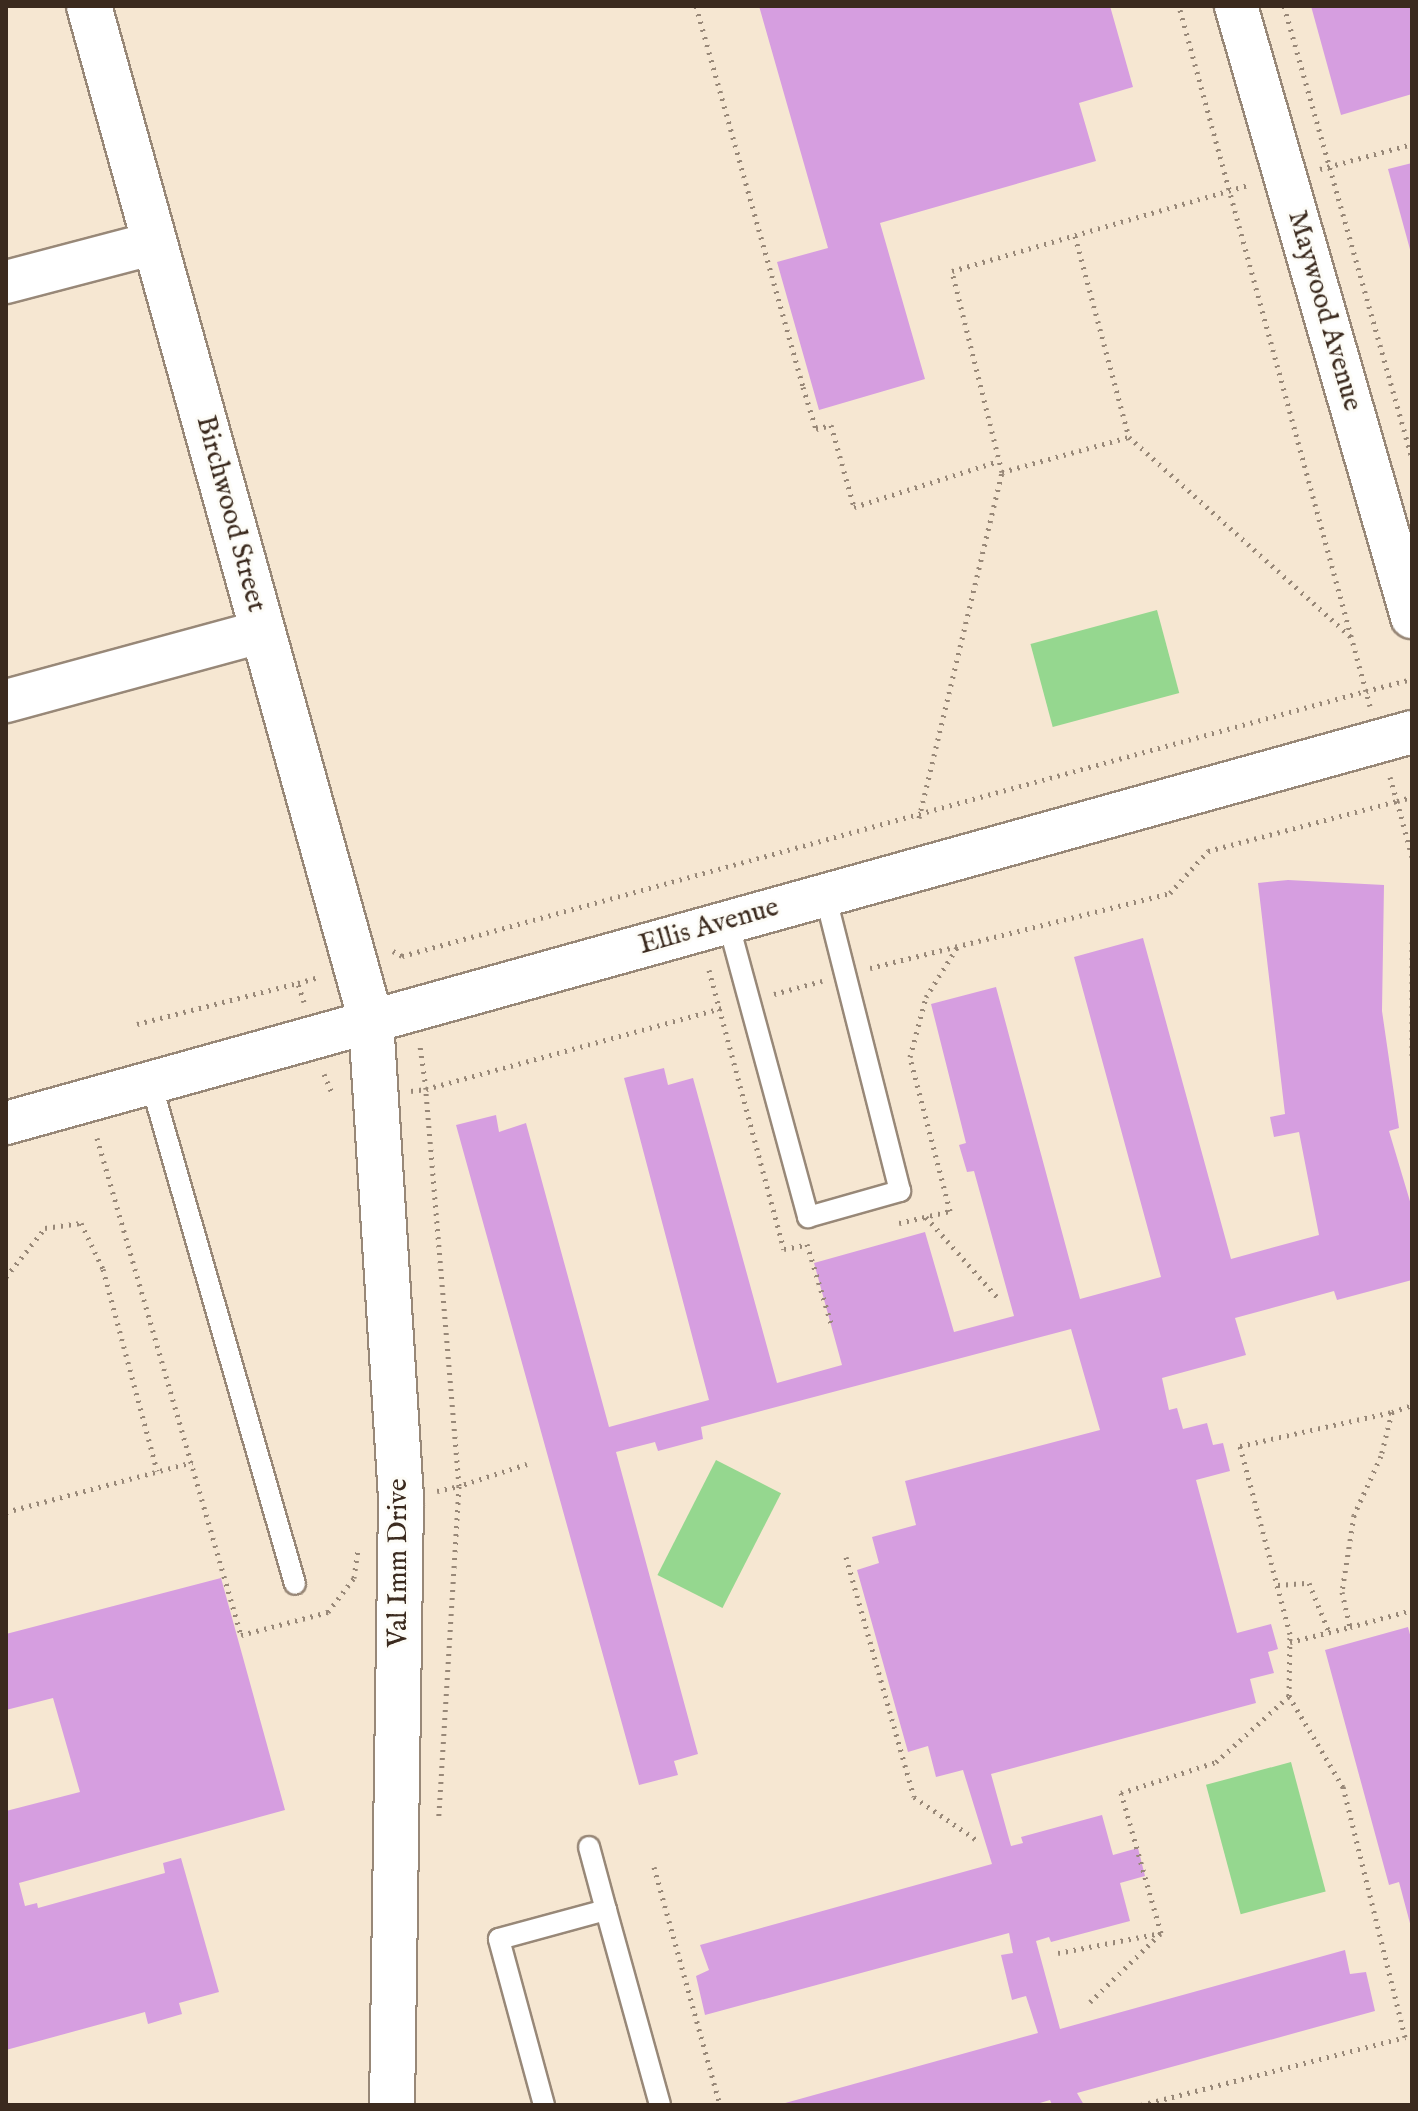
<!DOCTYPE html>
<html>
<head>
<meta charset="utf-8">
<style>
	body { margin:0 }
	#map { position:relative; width:1418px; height:2111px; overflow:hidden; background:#f6e7d2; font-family:"IM FELL English",serif }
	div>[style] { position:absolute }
	.green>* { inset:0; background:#95d78f; transform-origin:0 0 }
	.building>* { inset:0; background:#d69ee0 }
	.path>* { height:5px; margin-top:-2.5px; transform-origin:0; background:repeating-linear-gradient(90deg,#988878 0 2px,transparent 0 8px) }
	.roads { filter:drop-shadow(2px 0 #988878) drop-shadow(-2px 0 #988878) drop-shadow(0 2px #988878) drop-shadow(0 -2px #988878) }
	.lane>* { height:20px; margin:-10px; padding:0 10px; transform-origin:10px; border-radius:10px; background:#fff }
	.street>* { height:42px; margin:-21px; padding:0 21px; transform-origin:21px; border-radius:21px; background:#fff }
	.secondary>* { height:44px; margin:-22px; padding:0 22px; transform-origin:22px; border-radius:22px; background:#fff }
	span { translate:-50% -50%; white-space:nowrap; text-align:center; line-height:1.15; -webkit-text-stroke:6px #fdfcf7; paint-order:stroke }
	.street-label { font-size:28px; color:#3b2a1e }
	.frame { position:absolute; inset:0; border:8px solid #3b2a1e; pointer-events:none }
</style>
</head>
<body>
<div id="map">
	<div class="green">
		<div style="left:1157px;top:610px;width:86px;height:131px;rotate:75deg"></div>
		<div style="left:716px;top:1460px;width:73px;height:129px;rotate:27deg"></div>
		<div style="left:1291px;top:1762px;width:134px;height:88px;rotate:75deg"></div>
	</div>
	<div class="building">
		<div style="clip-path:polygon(759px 6px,1110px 6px,1133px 87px,1079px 103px,1096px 161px,880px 223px,925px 379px,819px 410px,777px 262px,828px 248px)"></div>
		<div style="clip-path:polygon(1311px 6px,1412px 6px,1412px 94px,1341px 115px)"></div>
		<div style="clip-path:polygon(1412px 163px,1412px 253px,1411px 253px,1388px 169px)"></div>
		<div style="clip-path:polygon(1288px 880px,1384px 885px,1382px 1011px,1399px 1128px,1389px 1131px,1412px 1208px,1412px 1280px,1337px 1300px,1334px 1291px,1235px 1318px,1246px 1355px,1162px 1378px,1169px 1410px,1177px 1408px,1183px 1429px,1207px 1423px,1213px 1445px,1223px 1443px,1230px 1471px,1196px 1480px,1237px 1633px,1271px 1624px,1278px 1649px,1268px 1652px,1274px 1673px,1250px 1679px,1256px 1703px,991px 1774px,1011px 1846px,1023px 1843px,1021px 1837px,1102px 1815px,1113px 1855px,1138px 1848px,1145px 1876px,1120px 1883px,1130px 1921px,1051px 1942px,1049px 1937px,1036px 1941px,1060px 2029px,1345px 1950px,1350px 1974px,1366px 1972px,1375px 2011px,1077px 2093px,1084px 2105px,1052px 2105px,1050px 2100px,1033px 2105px,778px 2105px,1038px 2033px,1026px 1996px,1012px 2000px,1001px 1955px,1013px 1953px,1009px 1933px,705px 2015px,696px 1976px,709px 1970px,700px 1945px,992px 1864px,963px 1770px,936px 1777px,928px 1746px,908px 1752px,857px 1570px,879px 1563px,872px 1537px,916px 1525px,905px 1481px,1100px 1430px,1071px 1329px,701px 1427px,703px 1439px,658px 1451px,655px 1442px,616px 1452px,698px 1754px,674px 1761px,678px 1775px,639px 1785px,456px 1125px,496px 1115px,499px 1132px,526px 1123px,609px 1427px,709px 1400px,624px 1078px,664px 1068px,668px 1085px,693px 1078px,777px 1383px,842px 1365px,814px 1263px,925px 1232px,954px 1332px,1014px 1316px,974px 1171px,967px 1172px,959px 1145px,966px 1143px,931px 1004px,996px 987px,1080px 1299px,1161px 1277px,1074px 957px,1143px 938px,1231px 1259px,1319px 1235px,1299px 1132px,1274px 1137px,1270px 1117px,1285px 1114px,1258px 883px)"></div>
		<div style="clip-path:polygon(221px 1578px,285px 1810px,19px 1883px,25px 1906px,37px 1903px,38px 1908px,165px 1873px,163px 1863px,181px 1858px,219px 1992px,179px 2003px,182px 2014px,148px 2024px,145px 2012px,6px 2050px,6px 1811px,80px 1792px,53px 1698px,6px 1710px,6px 1634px)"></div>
		<div style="clip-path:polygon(1408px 1627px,1412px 1642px,1411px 1927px,1399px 1882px,1389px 1885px,1325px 1650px)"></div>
	</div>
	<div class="path">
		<div style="left:696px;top:6px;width:396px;rotate:74.3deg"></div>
		<div style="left:803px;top:387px;width:44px;rotate:72.8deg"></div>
		<div style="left:816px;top:429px;width:16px;rotate:-15deg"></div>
		<div style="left:831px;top:425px;width:85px;rotate:74.3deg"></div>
		<div style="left:854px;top:507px;width:149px;rotate:-17.6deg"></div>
		<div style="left:1284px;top:6px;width:470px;rotate:74.2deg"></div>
		<div style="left:1320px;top:169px;width:95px;rotate:-15.2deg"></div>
		<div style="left:1075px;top:236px;width:208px;rotate:75deg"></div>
		<div style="left:1129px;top:437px;width:299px;rotate:42deg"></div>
		<div style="left:1002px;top:472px;width:132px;rotate:-15.4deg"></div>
		<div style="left:1370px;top:706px;width:16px;rotate:-105deg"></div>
		<div style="left:1366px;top:691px;width:48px;rotate:-14.6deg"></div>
		<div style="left:1390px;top:777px;width:25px;rotate:74deg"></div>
		<div style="left:1397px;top:801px;width:16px;rotate:-15deg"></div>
		<div style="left:919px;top:818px;width:356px;rotate:-76.5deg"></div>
		<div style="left:1002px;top:472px;width:207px;rotate:-104deg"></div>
		<div style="left:952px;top:271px;width:308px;rotate:-16.2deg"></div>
		<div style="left:1412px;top:942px;width:117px;rotate:90deg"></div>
		<div style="left:393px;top:951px;width:10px;rotate:29deg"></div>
		<div style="left:402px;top:956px;width:1000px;rotate:-15.37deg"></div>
		<div style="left:1366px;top:691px;width:710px;rotate:-105.27deg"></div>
		<div style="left:870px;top:968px;width:309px;rotate:-14deg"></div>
		<div style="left:1170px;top:893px;width:57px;rotate:-47.9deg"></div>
		<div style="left:1208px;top:851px;width:196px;rotate:-14.8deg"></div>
		<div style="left:1397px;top:801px;width:58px;rotate:75deg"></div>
		<div style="left:709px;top:970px;width:289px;rotate:75deg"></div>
		<div style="left:784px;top:1249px;width:20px;rotate:-11deg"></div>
		<div style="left:774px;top:994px;width:50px;rotate:-15.2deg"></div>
		<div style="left:304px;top:1002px;width:20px;rotate:-108deg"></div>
		<div style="left:298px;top:983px;width:22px;rotate:-16deg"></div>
		<div style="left:137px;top:1024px;width:166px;rotate:-14.3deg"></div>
		<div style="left:324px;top:1074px;width:23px;rotate:67deg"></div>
		<div style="left:411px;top:1091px;width:15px;rotate:-8deg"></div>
		<div style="left:426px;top:1089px;width:43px;rotate:-97.9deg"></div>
		<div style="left:97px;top:1138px;width:517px;rotate:73.84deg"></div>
		<div style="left:241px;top:1635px;width:90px;rotate:-14.8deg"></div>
		<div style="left:328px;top:1612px;width:43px;rotate:-52.6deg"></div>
		<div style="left:354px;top:1578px;width:28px;rotate:-82deg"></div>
		<div style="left:926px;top:1217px;width:107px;rotate:48.4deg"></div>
		<div style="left:899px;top:1223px;width:52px;rotate:-13.2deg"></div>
		<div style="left:950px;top:1211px;width:159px;rotate:-104.6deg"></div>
		<div style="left:910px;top:1057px;width:62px;rotate:-75.1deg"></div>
		<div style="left:926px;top:997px;width:60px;rotate:-57.9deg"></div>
		<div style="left:807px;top:1244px;width:83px;rotate:73.1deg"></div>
		<div style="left:6px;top:1277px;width:63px;rotate:-51.5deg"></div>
		<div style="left:45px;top:1228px;width:36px;rotate:-8deg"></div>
		<div style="left:81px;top:1223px;width:51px;rotate:64.4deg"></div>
		<div style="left:103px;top:1269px;width:209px;rotate:75deg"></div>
		<div style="left:1392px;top:1412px;width:21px;rotate:-19deg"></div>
		<div style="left:527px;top:1464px;width:71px;rotate:162.1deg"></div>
		<div style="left:459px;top:1486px;width:398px;rotate:-94.8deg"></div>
		<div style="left:426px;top:1089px;width:310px;rotate:-15.3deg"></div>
		<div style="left:437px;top:1491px;width:23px;rotate:-13deg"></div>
		<div style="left:459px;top:1486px;width:332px;rotate:93.5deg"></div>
		<div style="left:6px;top:1512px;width:193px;rotate:-15deg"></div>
		<div style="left:846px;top:1557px;width:249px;rotate:74.2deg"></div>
		<div style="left:914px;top:1797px;width:78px;rotate:34.5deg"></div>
		<div style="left:1278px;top:1585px;width:31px;rotate:-4deg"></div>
		<div style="left:1309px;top:1583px;width:53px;rotate:67.8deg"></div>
		<div style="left:1290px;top:1642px;width:62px;rotate:-14deg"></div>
		<div style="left:654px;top:1867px;width:247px;rotate:74.5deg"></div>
		<div style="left:1058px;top:1953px;width:105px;rotate:-11deg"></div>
		<div style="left:1161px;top:1933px;width:146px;rotate:-105.9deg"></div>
		<div style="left:1121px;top:1793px;width:100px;rotate:-18.1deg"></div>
		<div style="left:1216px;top:1762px;width:98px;rotate:-42.1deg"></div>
		<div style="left:1289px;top:1696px;width:62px;rotate:-89.1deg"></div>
		<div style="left:1290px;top:1634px;width:195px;rotate:-104.9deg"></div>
		<div style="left:1240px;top:1446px;width:156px;rotate:-12.6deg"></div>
		<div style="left:1392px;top:1412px;width:45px;rotate:104deg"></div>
		<div style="left:1381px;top:1456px;width:65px;rotate:114.6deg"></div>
		<div style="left:1354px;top:1515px;width:78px;rotate:98.9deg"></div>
		<div style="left:1342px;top:1592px;width:36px;rotate:77deg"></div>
		<div style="left:1350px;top:1627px;width:64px;rotate:-15.3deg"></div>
		<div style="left:1090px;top:2002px;width:98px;rotate:-44.2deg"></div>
		<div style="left:1141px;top:2105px;width:273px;rotate:-14.4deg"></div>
		<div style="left:1405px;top:2037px;width:258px;rotate:-103.9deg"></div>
		<div style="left:1343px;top:1787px;width:106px;rotate:-120.7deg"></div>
	</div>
	<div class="roads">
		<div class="lane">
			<div style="left:728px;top:922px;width:306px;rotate:74.8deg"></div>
			<div style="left:808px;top:1217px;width:96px;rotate:-15.8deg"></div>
			<div style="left:900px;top:1191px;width:305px;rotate:-104.2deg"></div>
			<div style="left:151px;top:1083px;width:521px;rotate:73.96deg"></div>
			<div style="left:589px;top:1847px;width:65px;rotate:74.9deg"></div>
			<div style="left:544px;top:2105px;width:172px;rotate:-105.2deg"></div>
			<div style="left:499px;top:1939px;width:111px;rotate:-15.2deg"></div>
			<div style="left:606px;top:1910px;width:202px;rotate:74.5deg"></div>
		</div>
		<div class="street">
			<div style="left:1236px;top:6px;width:636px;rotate:73.93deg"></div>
			<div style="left:6px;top:282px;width:154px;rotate:-14.7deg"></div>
			<div style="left:6px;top:701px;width:266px;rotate:-15.2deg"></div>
			<div style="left:6px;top:1123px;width:1459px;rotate:-15.54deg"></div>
		</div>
		<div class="secondary">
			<div style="left:89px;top:6px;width:1053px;rotate:74.47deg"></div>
			<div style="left:371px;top:1021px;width:481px;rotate:86.4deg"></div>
			<div style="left:401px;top:1501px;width:604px;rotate:90.85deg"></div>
		</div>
	</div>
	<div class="street-label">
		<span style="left:1324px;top:311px;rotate:74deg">Maywood Avenue</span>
		<span style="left:230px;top:514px;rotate:75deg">Birchwood Street</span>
		<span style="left:709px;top:927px;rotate:-16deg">Ellis Avenue</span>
		<span style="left:399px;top:1563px;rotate:-90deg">Val Imm Drive</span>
	</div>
	<div class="frame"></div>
</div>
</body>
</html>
